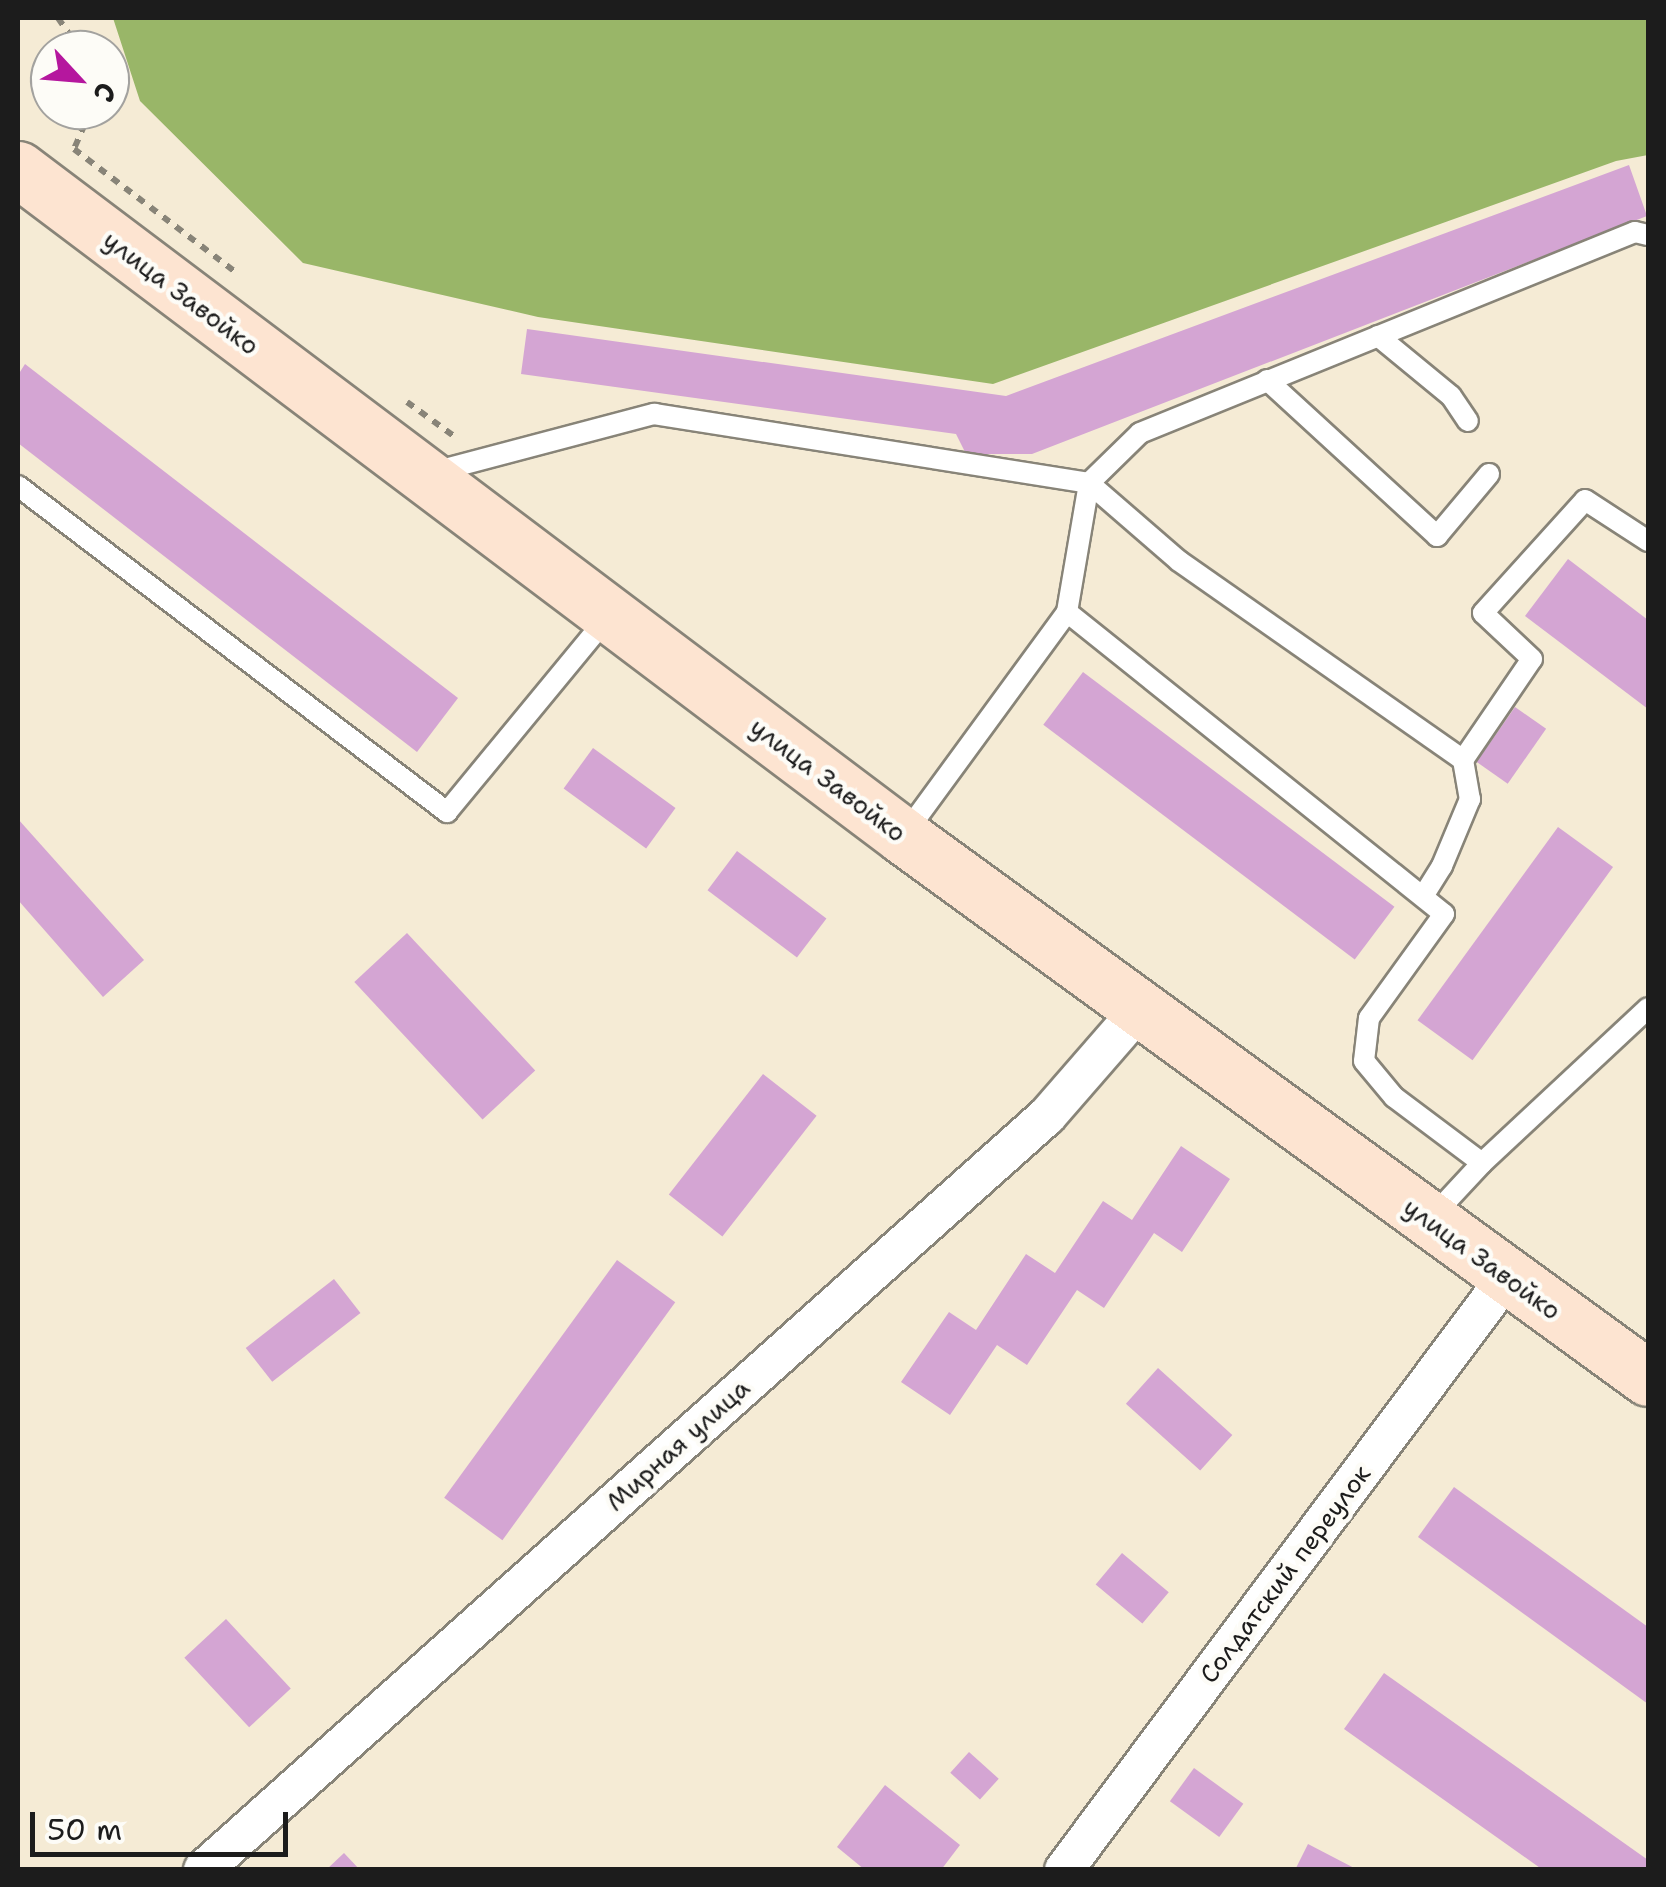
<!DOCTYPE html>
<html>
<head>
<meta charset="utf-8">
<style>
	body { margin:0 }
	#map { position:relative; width:1666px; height:1887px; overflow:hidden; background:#f5ebd5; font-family:"Shantell Sans",sans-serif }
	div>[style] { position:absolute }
	.forest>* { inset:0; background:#99b668 }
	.building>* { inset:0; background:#d4a5d3; transform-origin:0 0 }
	.path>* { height:6px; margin-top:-3px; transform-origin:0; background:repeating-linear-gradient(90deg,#888478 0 8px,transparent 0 16px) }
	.roads { filter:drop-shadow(2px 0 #888478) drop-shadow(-2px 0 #888478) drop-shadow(0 2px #888478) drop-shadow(0 -2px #888478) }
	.lane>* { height:20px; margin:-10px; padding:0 10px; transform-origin:10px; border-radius:10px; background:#fff }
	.street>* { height:38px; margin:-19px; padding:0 19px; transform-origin:19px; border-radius:19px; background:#fff }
	.secondary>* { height:55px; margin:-27.5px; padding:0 27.5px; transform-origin:27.5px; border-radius:27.5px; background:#fde4d1 }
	span { translate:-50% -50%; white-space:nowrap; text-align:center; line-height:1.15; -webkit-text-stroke:9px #fdfcf7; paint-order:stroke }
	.street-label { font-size:25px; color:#1c1c1c }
	.frame { position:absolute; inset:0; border:20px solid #1c1c1c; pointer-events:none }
	.north { position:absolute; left:30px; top:30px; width:100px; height:100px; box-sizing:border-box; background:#fdfcf7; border:2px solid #a3a29f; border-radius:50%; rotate:116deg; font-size:28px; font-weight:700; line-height:40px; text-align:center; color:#1c1c1c }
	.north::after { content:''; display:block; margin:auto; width:35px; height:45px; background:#b5179e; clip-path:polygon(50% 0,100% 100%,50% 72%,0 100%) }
	.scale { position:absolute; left:30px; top:1812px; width:258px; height:45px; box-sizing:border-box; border:5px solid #1c1c1c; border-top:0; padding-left:12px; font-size:30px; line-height:35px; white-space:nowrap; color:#1c1c1c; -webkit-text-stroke:8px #fdfcf7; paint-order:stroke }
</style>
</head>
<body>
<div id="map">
	<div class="forest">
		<div style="clip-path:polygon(113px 18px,1648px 18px,1648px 155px,1616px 161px,993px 384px,538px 317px,303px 263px,140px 101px)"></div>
	</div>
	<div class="building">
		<div style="clip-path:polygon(1629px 165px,1647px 216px,1032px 454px,966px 454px,956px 434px,521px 374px,527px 329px,1006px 396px)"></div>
		<div style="clip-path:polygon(25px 364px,458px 698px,417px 752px,18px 443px,18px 375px)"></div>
		<div style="clip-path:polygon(1568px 559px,1648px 620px,1648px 709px,1525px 616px)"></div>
		<div style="left:1083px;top:672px;width:390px;height:66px;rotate:37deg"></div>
		<div style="left:1515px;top:707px;width:38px;height:67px;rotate:35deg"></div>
		<div style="left:593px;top:748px;width:102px;height:50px;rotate:36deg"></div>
		<div style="clip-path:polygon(18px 819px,144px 960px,103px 997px,18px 900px)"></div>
		<div style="left:1558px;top:827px;width:68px;height:239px;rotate:36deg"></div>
		<div style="left:737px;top:851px;width:112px;height:49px;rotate:37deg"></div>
		<div style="left:407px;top:933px;width:188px;height:72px;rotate:47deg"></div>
		<div style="left:763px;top:1074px;width:68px;height:153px;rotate:38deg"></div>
		<div style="clip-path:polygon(1181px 1146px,1230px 1179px,1182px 1252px,1154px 1233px,1104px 1308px,1077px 1290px,1027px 1365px,997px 1345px,950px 1415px,901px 1382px,949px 1312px,976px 1330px,1026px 1254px,1055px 1273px,1103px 1201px,1132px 1220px)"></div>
		<div style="left:617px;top:1260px;width:72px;height:294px;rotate:36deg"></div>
		<div style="left:334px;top:1279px;width:43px;height:112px;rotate:52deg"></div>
		<div style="left:1158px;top:1368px;width:100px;height:48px;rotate:42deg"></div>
		<div style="clip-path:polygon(1454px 1487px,1648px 1627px,1648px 1704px,1418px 1537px)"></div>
		<div style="left:1122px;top:1553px;width:61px;height:41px;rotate:40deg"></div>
		<div style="left:226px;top:1619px;width:95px;height:57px;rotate:47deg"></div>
		<div style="clip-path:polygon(1384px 1673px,1648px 1860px,1648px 1870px,1543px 1870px,1344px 1729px)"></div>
		<div style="left:969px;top:1752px;width:40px;height:28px;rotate:42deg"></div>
		<div style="left:1194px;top:1768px;width:61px;height:41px;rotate:36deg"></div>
		<div style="clip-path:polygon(885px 1785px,960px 1845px,941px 1870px,865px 1870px,837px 1847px)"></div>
		<div style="clip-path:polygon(1308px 1844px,1358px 1870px,1295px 1870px)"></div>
		<div style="clip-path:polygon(344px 1853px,360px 1870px,326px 1870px)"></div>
	</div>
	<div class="path">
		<div style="left:58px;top:18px;width:39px;rotate:55deg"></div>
		<div style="left:91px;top:110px;width:43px;rotate:113.6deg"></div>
		<div style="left:74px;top:149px;width:206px;rotate:37.3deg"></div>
		<div style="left:407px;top:402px;width:63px;rotate:36deg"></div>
	</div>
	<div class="roads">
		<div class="lane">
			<div style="left:1378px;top:336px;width:94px;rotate:39.4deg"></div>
			<div style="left:1451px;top:396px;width:30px;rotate:56deg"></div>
			<div style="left:1267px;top:380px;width:231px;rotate:42.5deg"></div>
			<div style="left:1437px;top:536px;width:81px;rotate:-50deg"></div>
			<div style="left:434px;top:472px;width:228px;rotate:-14.8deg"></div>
			<div style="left:654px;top:414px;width:440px;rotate:9deg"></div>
			<div style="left:1089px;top:483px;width:119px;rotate:40.9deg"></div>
			<div style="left:1179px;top:561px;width:347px;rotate:35deg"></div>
			<div style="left:1463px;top:760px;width:40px;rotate:80deg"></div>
			<div style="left:1470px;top:799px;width:73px;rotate:112.7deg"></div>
			<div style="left:1442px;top:866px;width:36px;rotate:122deg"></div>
			<div style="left:18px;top:486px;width:539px;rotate:37.23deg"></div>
			<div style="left:447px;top:812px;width:253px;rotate:-50.5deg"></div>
			<div style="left:1067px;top:612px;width:483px;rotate:38.7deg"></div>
			<div style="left:1444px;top:914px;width:128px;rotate:125.8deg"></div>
			<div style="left:1369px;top:1018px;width:43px;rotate:96.6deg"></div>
			<div style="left:1364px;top:1061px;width:47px;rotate:50.2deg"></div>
			<div style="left:1394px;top:1097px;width:110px;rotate:36.9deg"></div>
			<div style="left:1463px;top:760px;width:122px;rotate:-55.7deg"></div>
			<div style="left:1532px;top:659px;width:67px;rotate:-136.8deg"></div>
			<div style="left:1483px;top:613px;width:152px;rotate:-47.9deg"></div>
			<div style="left:1585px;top:500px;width:75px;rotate:33.1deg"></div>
			<div style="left:904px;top:835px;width:276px;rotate:-53.8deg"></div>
			<div style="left:1067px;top:612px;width:131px;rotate:-80.3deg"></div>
			<div style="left:1089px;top:483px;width:71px;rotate:-44.4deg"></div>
			<div style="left:1140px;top:433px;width:534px;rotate:-22.1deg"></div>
			<div style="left:1635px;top:232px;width:13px;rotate:13deg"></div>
			<div style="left:1430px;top:1219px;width:76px;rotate:-47.1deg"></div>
			<div style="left:1482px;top:1163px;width:227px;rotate:-43deg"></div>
		</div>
		<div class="street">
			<div style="left:203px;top:1870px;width:1132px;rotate:-41.78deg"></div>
			<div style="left:1047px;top:1116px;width:142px;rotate:-49deg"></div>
			<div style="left:1064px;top:1870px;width:739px;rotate:-53.25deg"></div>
		</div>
		<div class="secondary">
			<div style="left:18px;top:169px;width:1108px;rotate:37deg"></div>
			<div style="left:903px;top:836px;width:921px;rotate:36.04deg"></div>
		</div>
	</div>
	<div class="street-label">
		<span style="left:181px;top:293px;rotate:37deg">улица Завойко</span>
		<span style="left:828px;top:780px;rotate:37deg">улица Завойко</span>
		<span style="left:1482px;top:1259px;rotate:36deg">улица Завойко</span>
		<span style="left:678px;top:1445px;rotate:-42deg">Мирная улица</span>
		<span style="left:1285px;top:1574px;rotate:-53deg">Солдатский переулок</span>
	</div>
	<div class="frame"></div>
	<div class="north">С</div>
	<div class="scale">50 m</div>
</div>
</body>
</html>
